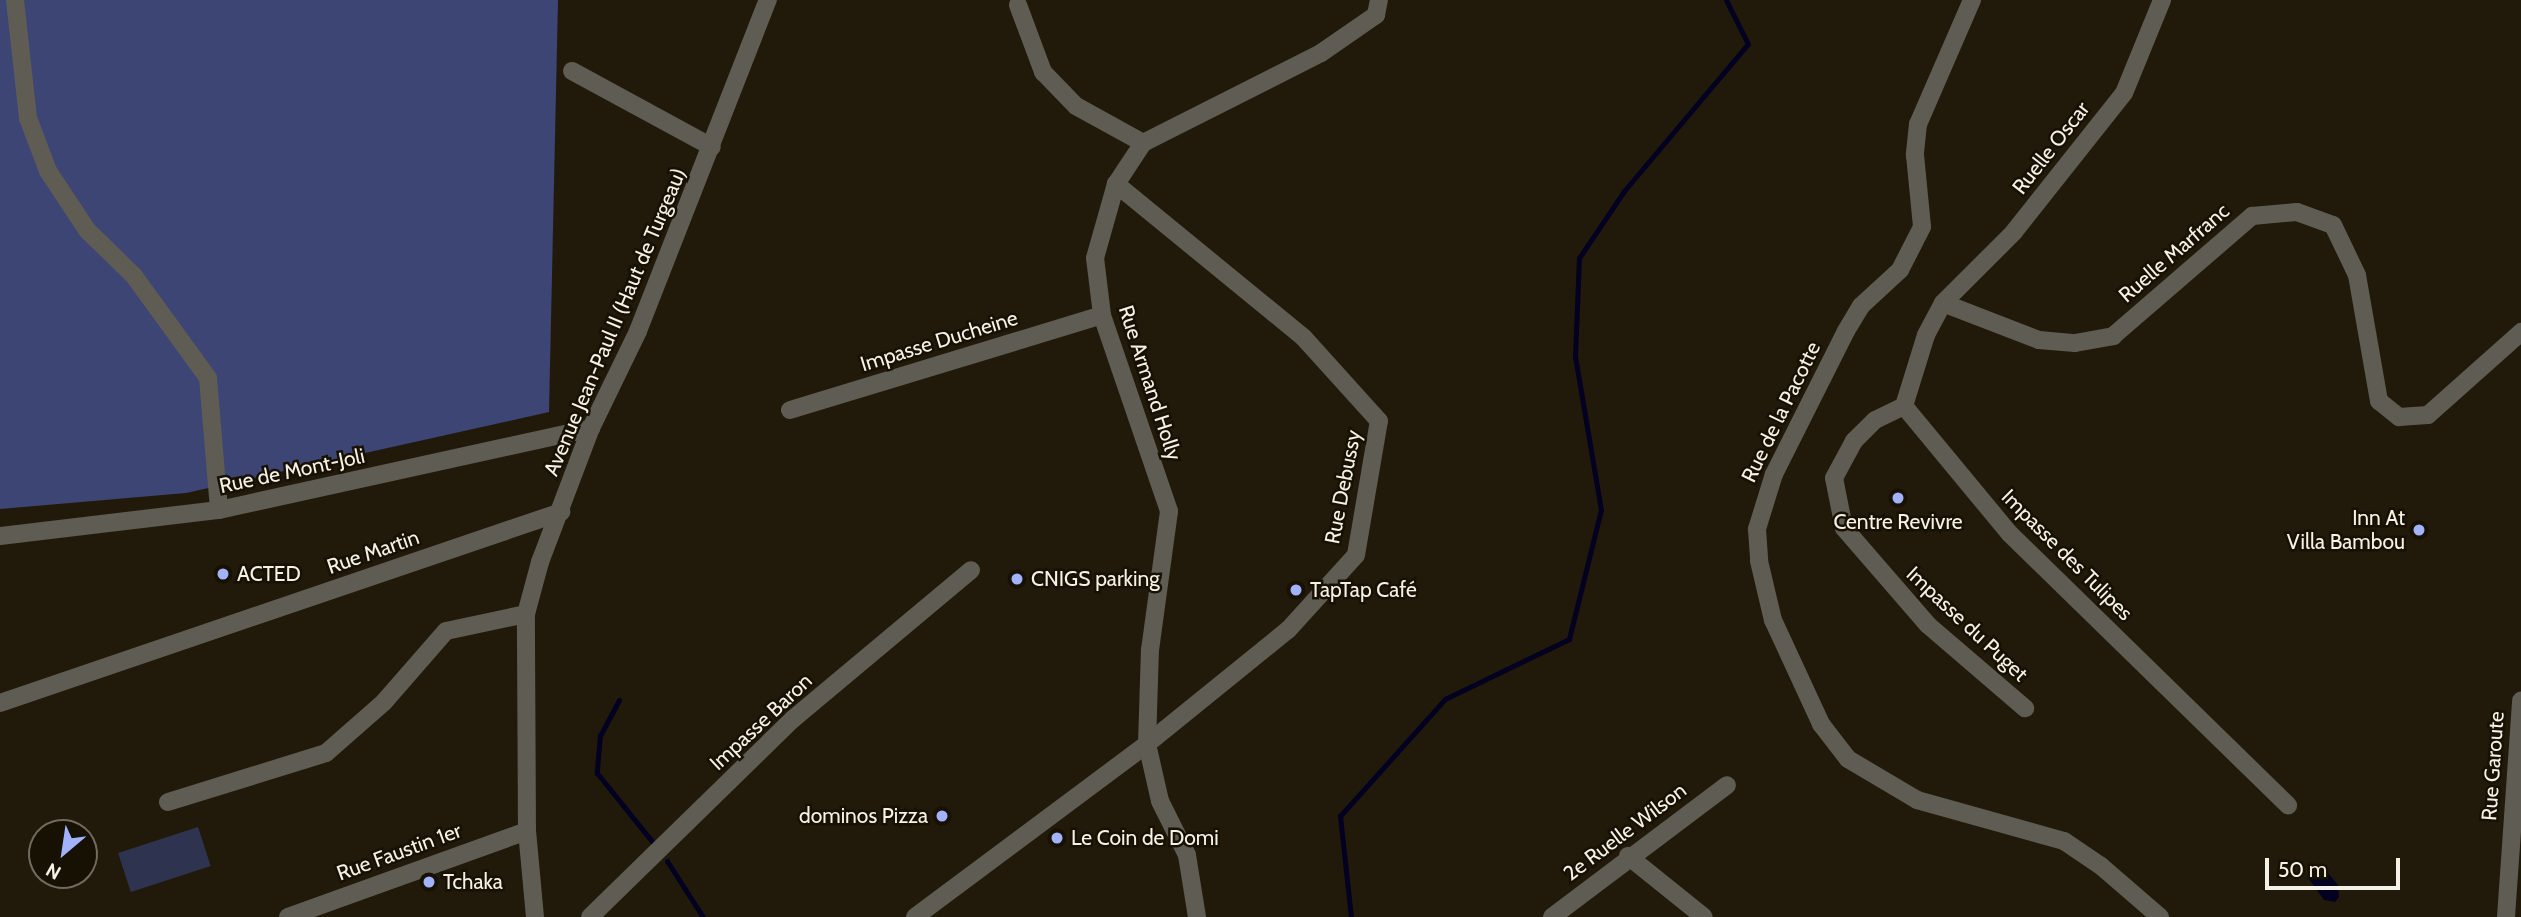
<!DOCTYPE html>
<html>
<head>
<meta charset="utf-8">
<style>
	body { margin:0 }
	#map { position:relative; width:2521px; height:917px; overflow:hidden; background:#211a0a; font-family:Cabin,sans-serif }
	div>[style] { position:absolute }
	.green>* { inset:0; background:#2e3450; transform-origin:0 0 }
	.forest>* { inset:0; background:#3d4575 }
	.water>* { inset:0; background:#030021 }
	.stream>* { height:5px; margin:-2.5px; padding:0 2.5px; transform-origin:2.5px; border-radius:2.5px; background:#030021 }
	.minor>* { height:18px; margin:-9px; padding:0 9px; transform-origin:9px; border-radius:9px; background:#5f5c54 }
	.dots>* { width:19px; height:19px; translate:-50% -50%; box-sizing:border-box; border:4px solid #171103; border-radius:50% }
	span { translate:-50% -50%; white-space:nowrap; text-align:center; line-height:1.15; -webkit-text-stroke:5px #171103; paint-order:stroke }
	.street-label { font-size:21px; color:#f5f1e7 }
	.poi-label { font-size:21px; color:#f5f1e7 }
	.right { translate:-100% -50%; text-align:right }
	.left { translate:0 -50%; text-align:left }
	.north { position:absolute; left:28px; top:819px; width:70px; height:70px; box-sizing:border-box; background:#171103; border:2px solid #706b5e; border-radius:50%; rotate:209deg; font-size:19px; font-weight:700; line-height:28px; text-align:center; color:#f5f1e7 }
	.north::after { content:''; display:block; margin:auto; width:24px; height:32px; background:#a3b2fd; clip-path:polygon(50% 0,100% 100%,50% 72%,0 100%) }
	.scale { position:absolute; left:2265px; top:858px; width:135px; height:32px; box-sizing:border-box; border:4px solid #f5f1e7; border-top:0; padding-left:9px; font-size:21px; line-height:24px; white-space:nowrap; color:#f5f1e7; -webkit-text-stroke:5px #171103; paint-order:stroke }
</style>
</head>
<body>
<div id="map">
	<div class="green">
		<div style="left:198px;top:827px;width:41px;height:84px;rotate:72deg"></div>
	</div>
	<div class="forest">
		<div style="clip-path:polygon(0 0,558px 0,549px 412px,186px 493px,0 509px)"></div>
	</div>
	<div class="water">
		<div style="clip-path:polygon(2322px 866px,2338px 885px,2339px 897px,2335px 902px,2324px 900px,2309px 879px,2312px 868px)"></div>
	</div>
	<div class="stream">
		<div style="left:619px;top:700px;width:40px;rotate:118deg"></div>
		<div style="left:600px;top:735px;width:38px;rotate:95deg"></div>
		<div style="left:597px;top:773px;width:91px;rotate:51.2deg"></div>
		<div style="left:667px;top:861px;width:67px;rotate:57.3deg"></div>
		<div style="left:1351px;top:917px;width:102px;rotate:-96.2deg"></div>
		<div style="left:1340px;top:816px;width:157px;rotate:-48.1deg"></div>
		<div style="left:1445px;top:699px;width:138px;rotate:-25.8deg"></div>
		<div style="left:1569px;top:639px;width:133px;rotate:-76.1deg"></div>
		<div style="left:1601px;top:510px;width:155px;rotate:-99.6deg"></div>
		<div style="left:1575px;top:357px;width:99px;rotate:-87.7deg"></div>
		<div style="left:1579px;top:258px;width:81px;rotate:-56.1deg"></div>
		<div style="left:1624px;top:191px;width:192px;rotate:-49.9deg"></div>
		<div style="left:1748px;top:44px;width:49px;rotate:-116.6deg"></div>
	</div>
	<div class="minor">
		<div style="left:15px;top:0;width:119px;rotate:83.7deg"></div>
		<div style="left:28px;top:118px;width:57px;rotate:69.3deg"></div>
		<div style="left:48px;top:171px;width:71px;rotate:56.5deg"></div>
		<div style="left:87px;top:230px;width:66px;rotate:44.4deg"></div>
		<div style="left:134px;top:276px;width:126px;rotate:54deg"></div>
		<div style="left:208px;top:378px;width:132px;rotate:85.2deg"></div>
		<div style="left:1972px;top:0;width:135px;rotate:113.5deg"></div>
		<div style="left:1918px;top:124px;width:31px;rotate:96deg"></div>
		<div style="left:1915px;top:155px;width:72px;rotate:84.4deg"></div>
		<div style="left:1922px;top:227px;width:48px;rotate:117.1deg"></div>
		<div style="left:1900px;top:270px;width:53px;rotate:137.3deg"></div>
		<div style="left:1861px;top:306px;width:29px;rotate:121deg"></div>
		<div style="left:1846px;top:331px;width:160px;rotate:116.7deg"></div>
		<div style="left:1774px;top:474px;width:58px;rotate:107.2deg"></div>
		<div style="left:1757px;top:529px;width:32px;rotate:86deg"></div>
		<div style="left:1759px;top:561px;width:61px;rotate:76.7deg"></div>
		<div style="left:1773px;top:620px;width:115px;rotate:65.2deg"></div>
		<div style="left:1821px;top:724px;width:44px;rotate:52.4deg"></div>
		<div style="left:1848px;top:759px;width:80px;rotate:30.7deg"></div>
		<div style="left:1917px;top:800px;width:153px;rotate:15.6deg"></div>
		<div style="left:2064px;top:841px;width:45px;rotate:34deg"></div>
		<div style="left:2101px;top:866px;width:78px;rotate:40.8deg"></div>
		<div style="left:2162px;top:0;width:100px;rotate:112.2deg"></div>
		<div style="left:2124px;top:93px;width:177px;rotate:128.4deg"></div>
		<div style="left:2014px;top:232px;width:100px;rotate:135deg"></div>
		<div style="left:1943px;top:303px;width:36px;rotate:118deg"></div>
		<div style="left:1926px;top:335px;width:74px;rotate:107.2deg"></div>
		<div style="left:1904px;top:406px;width:165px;rotate:50.4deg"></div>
		<div style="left:2009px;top:533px;width:390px;rotate:44.3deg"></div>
		<div style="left:1018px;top:5px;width:72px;rotate:69.5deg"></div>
		<div style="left:1043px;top:72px;width:47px;rotate:45.9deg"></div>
		<div style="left:1076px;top:106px;width:77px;rotate:28.9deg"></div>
		<div style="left:572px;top:71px;width:159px;rotate:28.5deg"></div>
		<div style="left:1943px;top:303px;width:103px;rotate:21.1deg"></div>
		<div style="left:2039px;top:340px;width:36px;rotate:5deg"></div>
		<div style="left:2075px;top:343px;width:39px;rotate:-10deg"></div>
		<div style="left:2113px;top:336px;width:184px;rotate:-40.8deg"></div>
		<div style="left:2252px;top:216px;width:45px;rotate:-5.1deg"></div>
		<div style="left:2297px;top:212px;width:38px;rotate:20deg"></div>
		<div style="left:2333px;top:225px;width:55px;rotate:64.4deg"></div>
		<div style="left:2357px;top:275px;width:128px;rotate:80.1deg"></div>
		<div style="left:2379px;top:401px;width:26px;rotate:39deg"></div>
		<div style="left:2399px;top:417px;width:29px;rotate:-4deg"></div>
		<div style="left:2428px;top:415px;width:125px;rotate:-41.7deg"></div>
		<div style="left:1904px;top:406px;width:32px;rotate:154deg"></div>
		<div style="left:1875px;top:420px;width:30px;rotate:135deg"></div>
		<div style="left:1854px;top:441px;width:42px;rotate:118.4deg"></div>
		<div style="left:1834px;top:478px;width:51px;rotate:78.7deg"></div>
		<div style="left:1844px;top:528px;width:128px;rotate:49.1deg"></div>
		<div style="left:1928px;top:625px;width:128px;rotate:40.6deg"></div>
		<div style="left:790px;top:410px;width:326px;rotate:-16.9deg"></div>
		<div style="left:0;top:536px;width:221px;rotate:-6.8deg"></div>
		<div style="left:219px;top:510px;width:381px;rotate:-12.4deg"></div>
		<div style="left:0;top:703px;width:593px;rotate:-18.8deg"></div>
		<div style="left:168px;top:802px;width:165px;rotate:-17.2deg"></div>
		<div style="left:326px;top:753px;width:77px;rotate:-41.3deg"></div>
		<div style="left:384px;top:702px;width:94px;rotate:-48.9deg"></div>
		<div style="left:446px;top:631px;width:82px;rotate:-12deg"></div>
		<div style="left:1628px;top:856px;width:97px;rotate:38.8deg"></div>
		<div style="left:288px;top:917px;width:254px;rotate:-19.8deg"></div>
		<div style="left:535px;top:917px;width:86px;rotate:-95.3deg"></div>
		<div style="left:527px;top:831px;width:217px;rotate:-90.3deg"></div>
		<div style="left:526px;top:614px;width:54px;rotate:-74.9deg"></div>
		<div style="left:540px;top:562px;width:143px;rotate:-69.2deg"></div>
		<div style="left:591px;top:428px;width:108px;rotate:-64.1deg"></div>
		<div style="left:638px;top:331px;width:356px;rotate:-68.6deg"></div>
		<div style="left:590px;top:917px;width:284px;rotate:-44.3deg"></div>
		<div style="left:793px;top:719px;width:232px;rotate:-39.9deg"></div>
		<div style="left:915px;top:917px;width:289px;rotate:-36.7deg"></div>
		<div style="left:1147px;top:744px;width:181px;rotate:-39deg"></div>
		<div style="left:1288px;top:630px;width:101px;rotate:-47.8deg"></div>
		<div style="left:1356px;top:555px;width:136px;rotate:-80.3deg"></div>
		<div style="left:1379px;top:421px;width:113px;rotate:-132.1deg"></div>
		<div style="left:1303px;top:337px;width:242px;rotate:-140.7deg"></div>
		<div style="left:1197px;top:917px;width:63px;rotate:-99.2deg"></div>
		<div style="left:1187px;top:855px;width:60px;rotate:-116.6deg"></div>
		<div style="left:1160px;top:801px;width:58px;rotate:-102.8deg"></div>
		<div style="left:1147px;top:744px;width:94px;rotate:-88.2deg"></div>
		<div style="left:1150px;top:650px;width:140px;rotate:-82.2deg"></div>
		<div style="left:1169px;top:511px;width:207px;rotate:-108.9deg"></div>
		<div style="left:1102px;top:315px;width:57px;rotate:-97deg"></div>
		<div style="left:1095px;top:258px;width:77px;rotate:-74.2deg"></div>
		<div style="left:1116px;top:184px;width:49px;rotate:-56.6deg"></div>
		<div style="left:1143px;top:143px;width:199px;rotate:-26.8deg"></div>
		<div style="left:1321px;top:53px;width:67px;rotate:-34.6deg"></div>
		<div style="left:1376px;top:15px;width:15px;rotate:-79deg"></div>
		<div style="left:1552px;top:917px;width:219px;rotate:-37deg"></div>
		<div style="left:2506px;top:917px;width:217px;rotate:-86deg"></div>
	</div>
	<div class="dots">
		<div style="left:1898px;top:498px;background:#a3b2fd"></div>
		<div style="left:2419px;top:530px;background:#a3b2fd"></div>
		<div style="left:223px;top:574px;background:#a3b2fd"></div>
		<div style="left:1017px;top:579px;background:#a3b2fd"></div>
		<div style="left:1296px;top:590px;background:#a3b2fd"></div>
		<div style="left:942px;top:816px;background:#a3b2fd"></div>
		<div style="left:1057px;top:838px;background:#a3b2fd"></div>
		<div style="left:429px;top:882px;background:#a3b2fd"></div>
	</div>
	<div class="street-label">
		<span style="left:2051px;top:148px;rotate:-52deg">Ruelle Oscar</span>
		<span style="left:2174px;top:253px;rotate:-41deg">Ruelle Marfranc</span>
		<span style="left:615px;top:322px;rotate:-67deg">Avenue Jean-Paul II (Haut de Turgeau)</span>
		<span style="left:939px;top:341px;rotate:-17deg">Impasse Ducheine</span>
		<span style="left:1150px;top:383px;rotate:72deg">Rue Armand Holly</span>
		<span style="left:1781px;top:412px;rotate:-64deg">Rue de la Pacotte</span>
		<span style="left:292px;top:471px;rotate:-12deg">Rue de Mont-Joli</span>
		<span style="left:1343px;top:487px;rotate:-79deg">Rue Debussy</span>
		<span style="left:373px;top:552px;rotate:-19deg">Rue Martin</span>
		<span style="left:2067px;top:555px;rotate:45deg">Impasse des Tulipes</span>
		<span style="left:1967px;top:624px;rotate:43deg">Impasse du Puget</span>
		<span style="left:761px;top:722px;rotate:-43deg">Impasse Baron</span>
		<span style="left:2493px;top:766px;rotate:-86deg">Rue Garoute</span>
		<span style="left:1625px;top:832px;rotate:-37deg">2e Ruelle Wilson</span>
		<span style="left:399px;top:852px;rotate:-20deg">Rue Faustin 1er</span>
	</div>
	<div class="poi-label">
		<span class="right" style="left:2405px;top:530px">Inn At<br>Villa Bambou</span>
		<span style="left:1898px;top:522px">Centre Revivre</span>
		<span class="left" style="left:237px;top:574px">ACTED</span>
		<span class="left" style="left:1031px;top:579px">CNIGS parking</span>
		<span class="left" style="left:1310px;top:590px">TapTap Café</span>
		<span class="right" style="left:928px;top:816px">dominos Pizza</span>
		<span class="left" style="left:1071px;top:838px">Le Coin de Domi</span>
		<span class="left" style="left:443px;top:882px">Tchaka</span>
	</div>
	<div class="north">N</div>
	<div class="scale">50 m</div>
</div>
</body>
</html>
